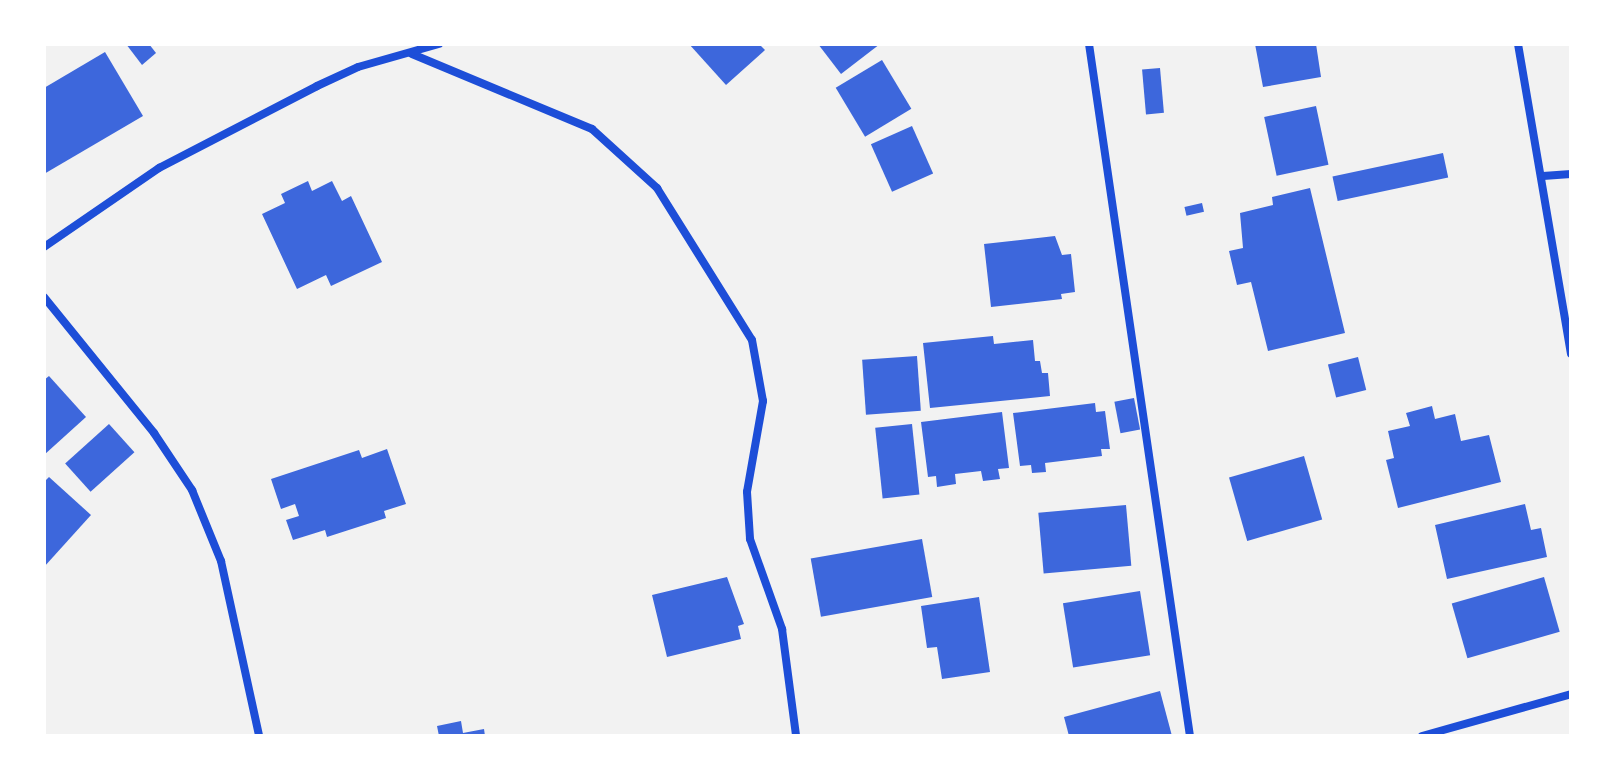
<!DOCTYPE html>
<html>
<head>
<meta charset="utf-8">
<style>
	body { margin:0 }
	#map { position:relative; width:1615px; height:780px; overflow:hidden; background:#f2f2f2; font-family:Merriweather,serif }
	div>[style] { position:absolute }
	.building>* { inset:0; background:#3d67dc; transform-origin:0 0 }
	.minor>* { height:8px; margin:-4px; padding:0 4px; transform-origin:4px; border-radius:4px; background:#1d4ed8 }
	span { translate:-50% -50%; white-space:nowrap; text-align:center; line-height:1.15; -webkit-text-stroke:8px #fff; paint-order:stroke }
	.frame { position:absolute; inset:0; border:46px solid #fff; pointer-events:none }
</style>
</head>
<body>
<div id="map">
	<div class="building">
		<div style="clip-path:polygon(126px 44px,149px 44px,156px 53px,142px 65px)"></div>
		<div style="clip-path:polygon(689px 44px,759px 44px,765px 50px,726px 85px)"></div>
		<div style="clip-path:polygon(818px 44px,880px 44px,841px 74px)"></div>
		<div style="clip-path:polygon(1255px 44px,1316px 44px,1321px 77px,1263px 87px)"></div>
		<div style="clip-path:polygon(105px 52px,143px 116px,44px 174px,44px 88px)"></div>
		<div style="left:882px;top:60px;width:57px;height:54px;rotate:59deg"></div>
		<div style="left:1160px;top:68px;width:45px;height:18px;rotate:85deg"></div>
		<div style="left:1316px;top:106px;width:60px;height:53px;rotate:78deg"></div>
		<div style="left:912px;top:126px;width:52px;height:45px;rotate:66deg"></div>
		<div style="left:1443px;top:153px;width:25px;height:113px;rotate:78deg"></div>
		<div style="clip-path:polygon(308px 181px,312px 191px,332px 181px,342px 201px,351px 196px,382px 262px,331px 286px,326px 275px,297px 289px,262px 214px,285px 203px,281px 194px)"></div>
		<div style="clip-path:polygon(1310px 188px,1345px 333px,1268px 351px,1251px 282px,1237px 285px,1229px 251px,1243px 248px,1240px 213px,1273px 205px,1272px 197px)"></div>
		<div style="left:1202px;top:203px;width:9px;height:18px;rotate:77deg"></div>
		<div style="clip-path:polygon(1055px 236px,1062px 255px,1071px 254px,1075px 292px,1061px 294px,1062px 299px,991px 307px,984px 244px)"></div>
		<div style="clip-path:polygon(993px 336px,994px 344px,1033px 340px,1035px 361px,1040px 361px,1042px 373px,1048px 373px,1050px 396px,930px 408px,923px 343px)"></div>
		<div style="left:917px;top:356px;width:55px;height:55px;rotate:86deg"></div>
		<div style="left:1358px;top:357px;width:34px;height:31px;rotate:76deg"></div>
		<div style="clip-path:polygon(49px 376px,86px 417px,44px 455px,44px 380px)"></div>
		<div style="left:1134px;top:398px;width:32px;height:20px;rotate:79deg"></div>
		<div style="clip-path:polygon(1095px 403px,1096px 412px,1105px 411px,1110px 449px,1101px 449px,1102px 456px,1045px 463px,1046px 472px,1032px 473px,1031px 465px,1020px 466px,1013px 413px)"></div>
		<div style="clip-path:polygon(1432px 406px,1435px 419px,1455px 414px,1461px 441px,1489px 435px,1501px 482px,1398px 508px,1386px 460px,1394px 458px,1388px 431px,1410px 426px,1406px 413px)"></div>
		<div style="clip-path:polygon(1002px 412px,1009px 468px,998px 469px,1000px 479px,983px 481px,981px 471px,955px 474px,956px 484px,937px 487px,936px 476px,928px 477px,921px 422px)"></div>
		<div style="left:109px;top:424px;width:38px;height:59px;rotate:48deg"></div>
		<div style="left:912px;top:424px;width:71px;height:37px;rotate:84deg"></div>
		<div style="clip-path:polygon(387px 449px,406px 504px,384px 511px,386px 518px,327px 537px,325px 530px,293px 540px,286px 520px,299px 516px,295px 504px,281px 509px,271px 479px,359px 450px,362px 458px)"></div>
		<div style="left:1304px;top:456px;width:66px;height:78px;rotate:74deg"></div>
		<div style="clip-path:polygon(49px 477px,91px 515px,44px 567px,44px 482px)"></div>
		<div style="clip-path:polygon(1525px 504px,1531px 530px,1541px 528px,1547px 557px,1447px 579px,1435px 525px)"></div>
		<div style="left:1126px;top:505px;width:61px;height:88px;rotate:85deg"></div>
		<div style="left:922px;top:539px;width:59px;height:113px;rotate:80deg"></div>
		<div style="clip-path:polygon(727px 577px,744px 624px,738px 626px,741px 639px,667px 657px,652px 595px)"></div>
		<div style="left:1544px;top:577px;width:57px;height:96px;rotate:74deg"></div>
		<div style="left:1140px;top:591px;width:65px;height:78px;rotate:81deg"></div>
		<div style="clip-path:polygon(979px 597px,990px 672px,942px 679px,937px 647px,927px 648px,921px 606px)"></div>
		<div style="clip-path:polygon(1160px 691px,1172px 736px,1069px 736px,1064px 717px)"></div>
		<div style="clip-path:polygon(461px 721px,463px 733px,484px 729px,485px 736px,439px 736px,437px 726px)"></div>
	</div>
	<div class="minor">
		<div style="left:1089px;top:44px;width:699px;rotate:81.7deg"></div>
		<div style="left:1518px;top:44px;width:314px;rotate:80.3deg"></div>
		<div style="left:412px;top:54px;width:195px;rotate:22.6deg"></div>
		<div style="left:592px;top:129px;width:88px;rotate:42.2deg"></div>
		<div style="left:657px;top:188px;width:179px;rotate:58deg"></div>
		<div style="left:752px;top:340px;width:62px;rotate:79.8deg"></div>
		<div style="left:763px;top:401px;width:92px;rotate:100deg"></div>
		<div style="left:747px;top:492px;width:47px;rotate:86.3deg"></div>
		<div style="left:750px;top:539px;width:96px;rotate:70.4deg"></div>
		<div style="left:782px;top:629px;width:108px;rotate:82.5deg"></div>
		<div style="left:1543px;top:176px;width:28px;rotate:-4deg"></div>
		<div style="left:44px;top:247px;width:140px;rotate:-34.5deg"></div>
		<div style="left:159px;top:168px;width:178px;rotate:-27.4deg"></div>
		<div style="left:317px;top:86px;width:45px;rotate:-24.9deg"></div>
		<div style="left:358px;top:67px;width:84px;rotate:-15.9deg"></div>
		<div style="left:44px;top:297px;width:175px;rotate:51deg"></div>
		<div style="left:154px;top:433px;width:69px;rotate:56.3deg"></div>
		<div style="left:192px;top:490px;width:77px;rotate:67.8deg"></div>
		<div style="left:221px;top:561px;width:179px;rotate:77.7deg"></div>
		<div style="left:1422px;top:736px;width:155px;rotate:-15.7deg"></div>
	</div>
	<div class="frame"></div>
</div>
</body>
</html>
